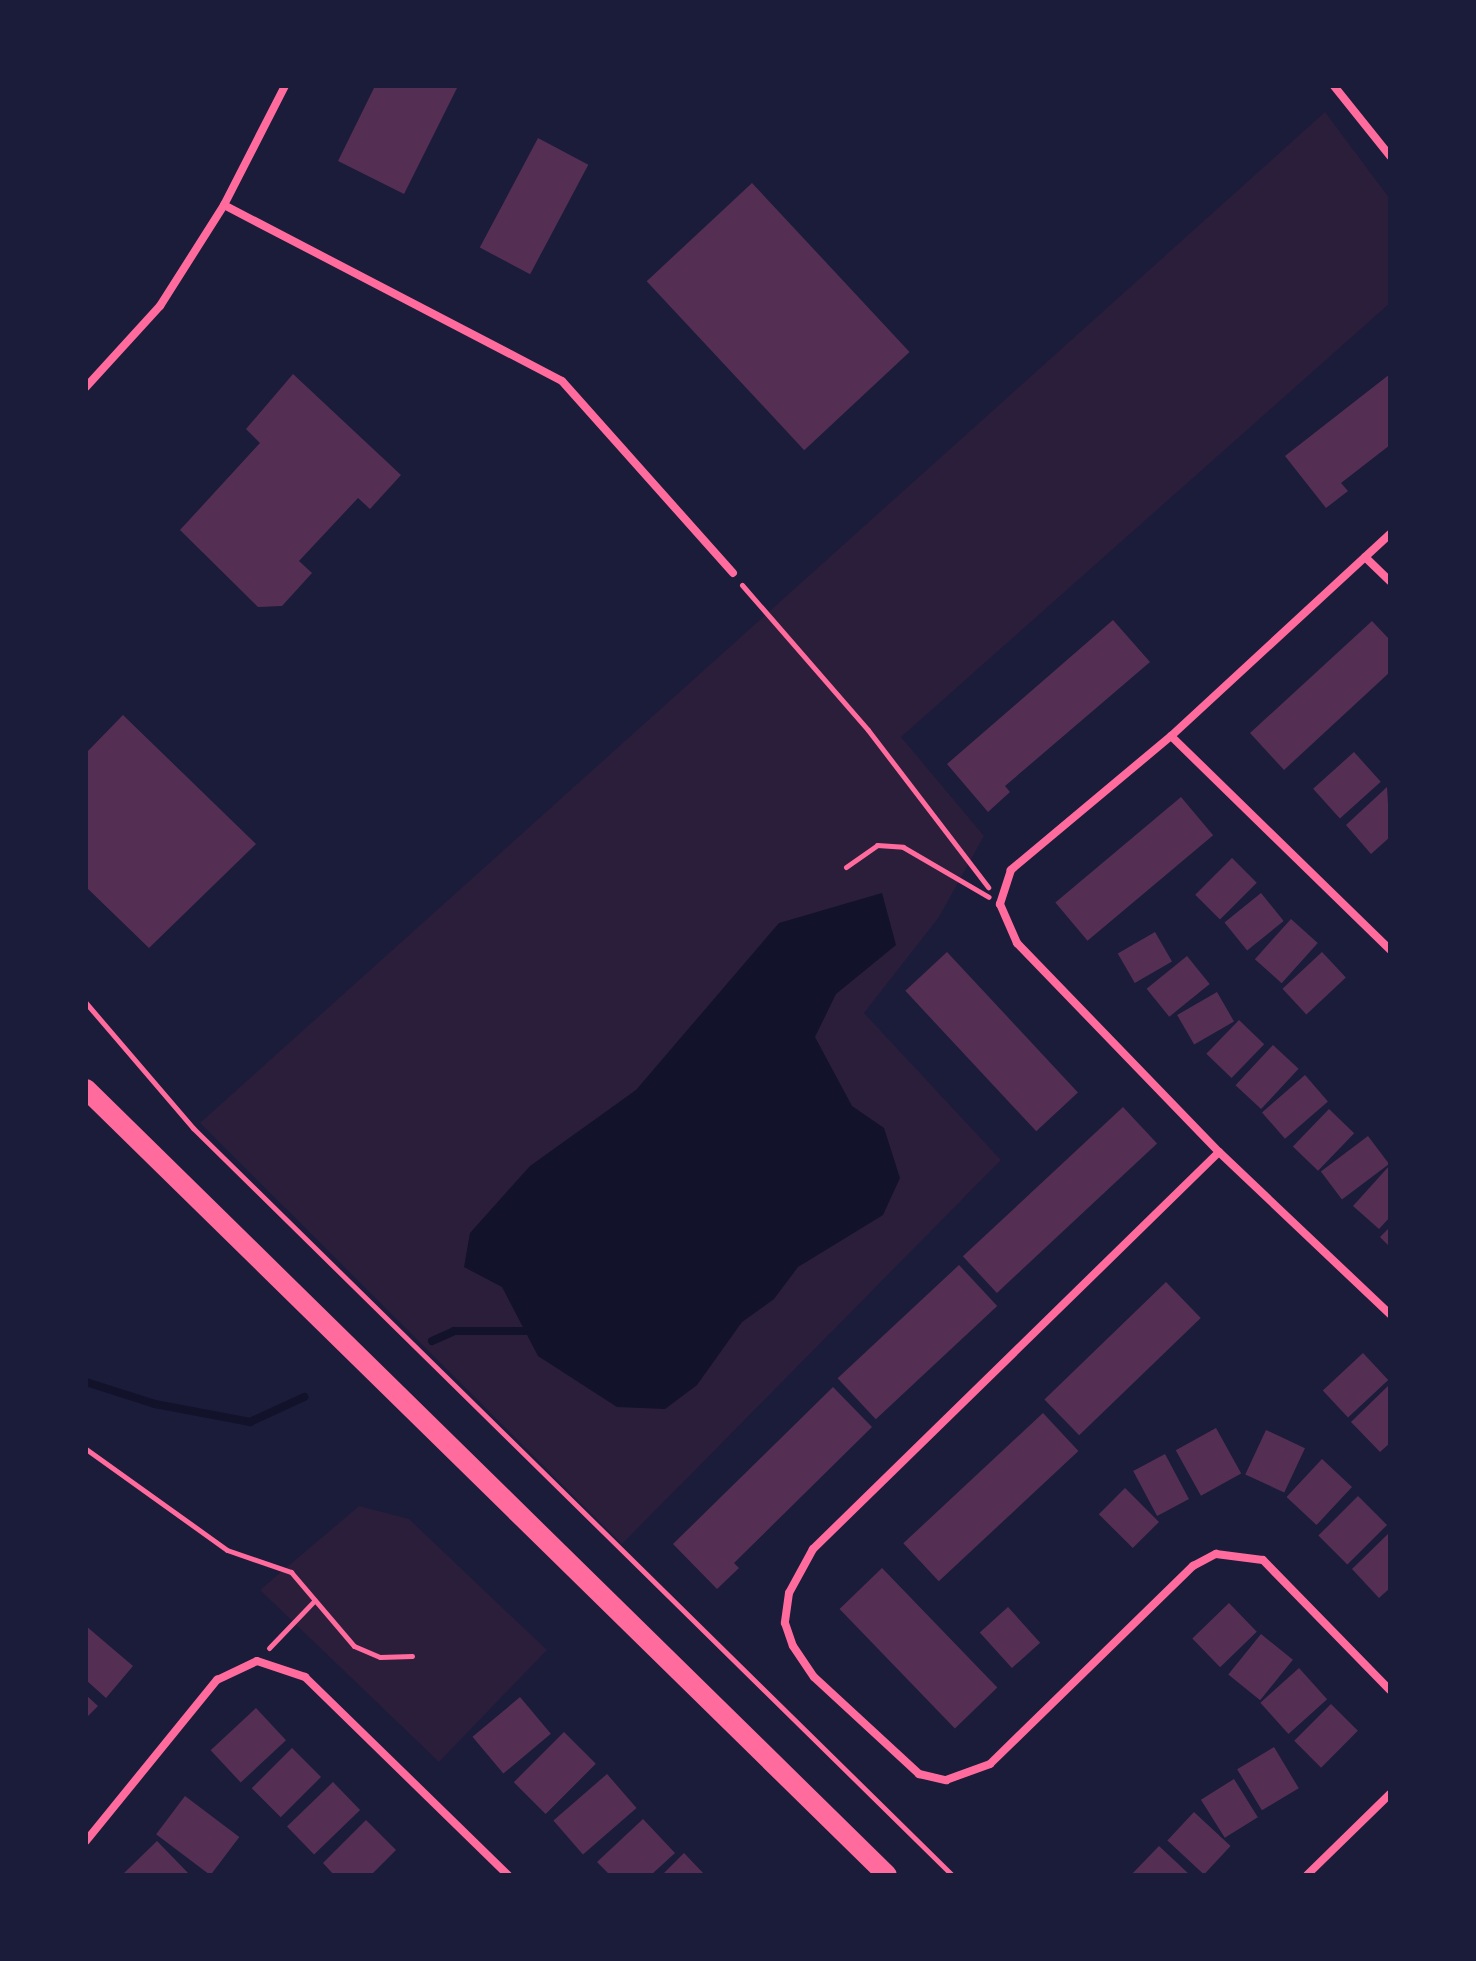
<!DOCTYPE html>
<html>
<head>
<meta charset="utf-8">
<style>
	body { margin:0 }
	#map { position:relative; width:1476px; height:1961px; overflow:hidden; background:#1b1b3a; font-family:Jost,sans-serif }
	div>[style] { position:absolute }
	.green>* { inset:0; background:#2a1e3b }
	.water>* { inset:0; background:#12122b }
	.stream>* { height:8px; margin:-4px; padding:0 4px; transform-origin:4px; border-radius:4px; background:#12122b }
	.building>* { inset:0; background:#542f53; transform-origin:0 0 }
	.path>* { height:5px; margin:-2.5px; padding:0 2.5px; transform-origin:2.5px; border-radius:2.5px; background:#ff6b9d }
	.minor>* { height:8px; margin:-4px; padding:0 4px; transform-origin:4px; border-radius:4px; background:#ff6b9d }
	.primary>* { height:20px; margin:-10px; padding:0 10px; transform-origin:10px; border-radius:10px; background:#ff6b9d }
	span { translate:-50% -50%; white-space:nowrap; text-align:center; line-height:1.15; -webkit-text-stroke:8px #1b1b3a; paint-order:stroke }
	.frame { position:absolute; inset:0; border:88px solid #1b1b3a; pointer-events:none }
</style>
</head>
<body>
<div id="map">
	<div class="green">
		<div style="clip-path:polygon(1325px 112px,1390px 199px,1390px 303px,901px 737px,984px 836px,939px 917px,864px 1013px,1001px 1160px,622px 1544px,200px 1123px)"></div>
		<div style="clip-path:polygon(359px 1506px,409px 1519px,547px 1650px,439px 1762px,260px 1590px)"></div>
	</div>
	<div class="water">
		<div style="clip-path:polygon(882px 893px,896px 945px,836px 994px,815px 1037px,852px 1106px,884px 1128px,900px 1178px,883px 1215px,798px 1267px,774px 1299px,742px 1322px,697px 1385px,665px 1409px,617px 1407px,538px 1356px,502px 1287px,464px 1267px,470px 1233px,530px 1166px,636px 1090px,779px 923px)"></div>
	</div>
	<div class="stream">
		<div style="left:432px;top:1341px;width:24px;rotate:-24deg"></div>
		<div style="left:454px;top:1331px;width:71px"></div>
		<div style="left:86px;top:1382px;width:72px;rotate:17.7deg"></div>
		<div style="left:155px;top:1404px;width:97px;rotate:10.7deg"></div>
		<div style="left:250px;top:1422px;width:60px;rotate:-24.8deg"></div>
	</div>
	<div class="building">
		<div style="clip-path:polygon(375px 86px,458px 86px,404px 194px,338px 161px)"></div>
		<div style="left:538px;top:138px;width:57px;height:124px;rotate:28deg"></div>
		<div style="left:752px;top:183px;width:231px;height:144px;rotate:47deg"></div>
		<div style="clip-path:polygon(293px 374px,401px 475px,370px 509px,358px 498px,299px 561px,312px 573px,282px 606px,258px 607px,180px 530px,260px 443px,246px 429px)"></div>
		<div style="clip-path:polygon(1390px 374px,1390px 445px,1341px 483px,1348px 491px,1326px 508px,1285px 456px)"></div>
		<div style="clip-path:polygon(1113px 620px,1150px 662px,1005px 786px,1010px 792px,988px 812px,947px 764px)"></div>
		<div style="clip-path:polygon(1372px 621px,1390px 640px,1390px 672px,1284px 770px,1250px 733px)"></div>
		<div style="clip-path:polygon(123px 715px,256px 844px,149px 948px,86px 887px,86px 753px)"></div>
		<div style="left:1354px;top:752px;width:40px;height:55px;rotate:48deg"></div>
		<div style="clip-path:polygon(1387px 787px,1390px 837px,1371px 854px,1346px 825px)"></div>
		<div style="left:1181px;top:797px;width:50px;height:164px;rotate:50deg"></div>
		<div style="left:1232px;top:858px;width:35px;height:52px;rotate:45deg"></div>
		<div style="left:1261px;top:893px;width:36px;height:47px;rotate:51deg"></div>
		<div style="left:1291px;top:919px;width:36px;height:54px;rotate:42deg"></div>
		<div style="left:1155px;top:932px;width:34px;height:43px;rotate:60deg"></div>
		<div style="left:947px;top:952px;width:192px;height:57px;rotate:47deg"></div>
		<div style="left:1322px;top:952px;width:35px;height:54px;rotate:47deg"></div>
		<div style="left:1187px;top:956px;width:36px;height:52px;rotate:51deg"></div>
		<div style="left:1217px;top:992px;width:34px;height:46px;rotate:60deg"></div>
		<div style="left:1239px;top:1020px;width:35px;height:47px;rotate:44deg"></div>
		<div style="left:1273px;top:1045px;width:35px;height:55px;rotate:43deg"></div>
		<div style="left:1305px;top:1075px;width:35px;height:57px;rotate:49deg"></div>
		<div style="left:1123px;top:1107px;width:50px;height:219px;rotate:47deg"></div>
		<div style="left:1329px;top:1109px;width:35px;height:52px;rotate:44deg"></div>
		<div style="left:1368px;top:1136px;width:35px;height:59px;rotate:53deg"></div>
		<div style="clip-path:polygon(1390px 1165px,1390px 1217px,1379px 1229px,1353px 1206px)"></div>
		<div style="clip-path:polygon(1390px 1227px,1390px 1247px,1380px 1237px)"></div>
		<div style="left:959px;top:1265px;width:56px;height:166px;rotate:47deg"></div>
		<div style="left:1166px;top:1282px;width:50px;height:169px;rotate:46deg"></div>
		<div style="left:1363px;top:1353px;width:37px;height:55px;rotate:47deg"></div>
		<div style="clip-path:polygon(1390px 1384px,1390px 1443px,1380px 1452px,1351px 1422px)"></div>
		<div style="clip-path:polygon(833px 1387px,872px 1427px,734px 1563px,739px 1568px,717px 1589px,673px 1544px)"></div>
		<div style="left:1043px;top:1413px;width:52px;height:191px;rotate:47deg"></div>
		<div style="left:1216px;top:1428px;width:52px;height:46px;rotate:61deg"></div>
		<div style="left:1266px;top:1430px;width:43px;height:49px;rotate:25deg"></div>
		<div style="left:1165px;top:1454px;width:51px;height:36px;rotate:62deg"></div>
		<div style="left:1322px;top:1459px;width:41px;height:52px;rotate:43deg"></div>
		<div style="left:1125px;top:1488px;width:48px;height:37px;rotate:45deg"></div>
		<div style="left:1358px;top:1496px;width:41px;height:56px;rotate:45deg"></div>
		<div style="clip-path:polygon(1390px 1532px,1390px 1588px,1379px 1598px,1352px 1569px)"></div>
		<div style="left:882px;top:1568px;width:166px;height:59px;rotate:46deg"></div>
		<div style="left:1229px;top:1603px;width:40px;height:51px;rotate:46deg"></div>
		<div style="left:1008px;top:1607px;width:48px;height:38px;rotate:48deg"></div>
		<div style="clip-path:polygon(86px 1626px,133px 1666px,106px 1698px,86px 1680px)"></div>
		<div style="left:1261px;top:1634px;width:41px;height:52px;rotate:39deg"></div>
		<div style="left:1299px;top:1668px;width:42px;height:52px;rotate:48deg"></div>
		<div style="clip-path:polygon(86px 1695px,98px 1706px,86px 1718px)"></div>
		<div style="left:520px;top:1697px;width:48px;height:62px;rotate:50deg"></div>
		<div style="left:1331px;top:1704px;width:38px;height:52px;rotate:45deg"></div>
		<div style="left:256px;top:1708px;width:44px;height:62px;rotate:47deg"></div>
		<div style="left:564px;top:1732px;width:45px;height:71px;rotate:45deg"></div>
		<div style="left:1274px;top:1747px;width:48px;height:43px;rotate:59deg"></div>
		<div style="left:292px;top:1748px;width:41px;height:57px;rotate:45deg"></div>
		<div style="left:607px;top:1774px;width:45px;height:71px;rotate:49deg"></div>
		<div style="left:1234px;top:1779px;width:45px;height:39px;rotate:58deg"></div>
		<div style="left:333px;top:1782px;width:39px;height:64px;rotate:46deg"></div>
		<div style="left:185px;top:1796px;width:68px;height:48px;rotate:37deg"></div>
		<div style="left:1194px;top:1812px;width:50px;height:39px;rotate:43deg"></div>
		<div style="clip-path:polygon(643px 1819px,675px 1853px,651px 1875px,610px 1875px,597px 1862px)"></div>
		<div style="clip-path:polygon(366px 1820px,396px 1850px,371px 1875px,334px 1875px,323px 1863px)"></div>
		<div style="clip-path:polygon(157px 1841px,190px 1875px,122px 1875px)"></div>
		<div style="clip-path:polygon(1159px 1846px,1190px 1875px,1131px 1875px)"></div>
		<div style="clip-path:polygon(684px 1853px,705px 1875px,662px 1875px)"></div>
	</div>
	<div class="path">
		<div style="left:742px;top:585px;width:192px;rotate:49deg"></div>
		<div style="left:868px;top:730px;width:198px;rotate:52.6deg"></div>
		<div style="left:846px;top:867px;width:38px;rotate:-35deg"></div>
		<div style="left:877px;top:845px;width:26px;rotate:4deg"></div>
		<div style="left:903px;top:847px;width:99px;rotate:30.2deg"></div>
		<div style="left:86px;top:1003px;width:165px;rotate:49.4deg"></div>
		<div style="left:193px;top:1128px;width:1065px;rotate:44.54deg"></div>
		<div style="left:86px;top:1449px;width:173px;rotate:35.6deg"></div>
		<div style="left:227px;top:1550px;width:68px;rotate:19deg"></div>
		<div style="left:291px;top:1572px;width:97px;rotate:49.6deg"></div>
		<div style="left:354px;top:1646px;width:28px;rotate:23deg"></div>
		<div style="left:380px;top:1657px;width:32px;rotate:-2deg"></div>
		<div style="left:269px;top:1648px;width:66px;rotate:-46.2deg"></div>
	</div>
	<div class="minor">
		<div style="left:1334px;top:86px;width:90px;rotate:51.3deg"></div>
		<div style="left:224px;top:205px;width:381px;rotate:27.5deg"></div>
		<div style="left:562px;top:381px;width:257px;rotate:48.3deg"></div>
		<div style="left:86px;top:387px;width:110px;rotate:-47.6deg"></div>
		<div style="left:160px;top:306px;width:120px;rotate:-57.6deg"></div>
		<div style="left:224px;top:205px;width:134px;rotate:-62.9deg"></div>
		<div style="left:1390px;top:534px;width:298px;rotate:137.3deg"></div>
		<div style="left:1171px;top:736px;width:209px;rotate:140.1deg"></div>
		<div style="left:1011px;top:870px;width:36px;rotate:108deg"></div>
		<div style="left:1000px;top:904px;width:43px;rotate:66.4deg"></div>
		<div style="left:1017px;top:943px;width:291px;rotate:46deg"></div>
		<div style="left:1219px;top:1152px;width:236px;rotate:43.5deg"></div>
		<div style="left:1365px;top:557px;width:35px;rotate:44deg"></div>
		<div style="left:1171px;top:736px;width:306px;rotate:44.3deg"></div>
		<div style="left:1219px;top:1152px;width:568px;rotate:135.64deg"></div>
		<div style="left:813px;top:1549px;width:50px;rotate:118.6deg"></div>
		<div style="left:789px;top:1593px;width:30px;rotate:98deg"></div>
		<div style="left:785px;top:1623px;width:24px;rotate:71deg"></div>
		<div style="left:793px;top:1646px;width:37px;rotate:56deg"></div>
		<div style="left:814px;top:1677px;width:143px;rotate:42.7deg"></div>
		<div style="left:919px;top:1774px;width:28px;rotate:13deg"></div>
		<div style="left:946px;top:1780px;width:47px;rotate:-20deg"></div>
		<div style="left:990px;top:1764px;width:284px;rotate:-44.3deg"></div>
		<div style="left:1193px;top:1566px;width:26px;rotate:-28deg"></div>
		<div style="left:1216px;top:1554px;width:47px;rotate:7.3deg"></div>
		<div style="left:1263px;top:1560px;width:182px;rotate:45.7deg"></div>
		<div style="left:86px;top:1841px;width:208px;rotate:-50.9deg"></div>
		<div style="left:217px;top:1680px;width:44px;rotate:-25.4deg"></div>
		<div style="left:257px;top:1661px;width:51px;rotate:18.4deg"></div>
		<div style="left:305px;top:1677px;width:284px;rotate:44.3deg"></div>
		<div style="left:1307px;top:1875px;width:116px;rotate:-44.3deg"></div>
	</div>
	<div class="primary">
		<div style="left:86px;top:1089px;width:1122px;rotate:44.46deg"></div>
	</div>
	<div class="frame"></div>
</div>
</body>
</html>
